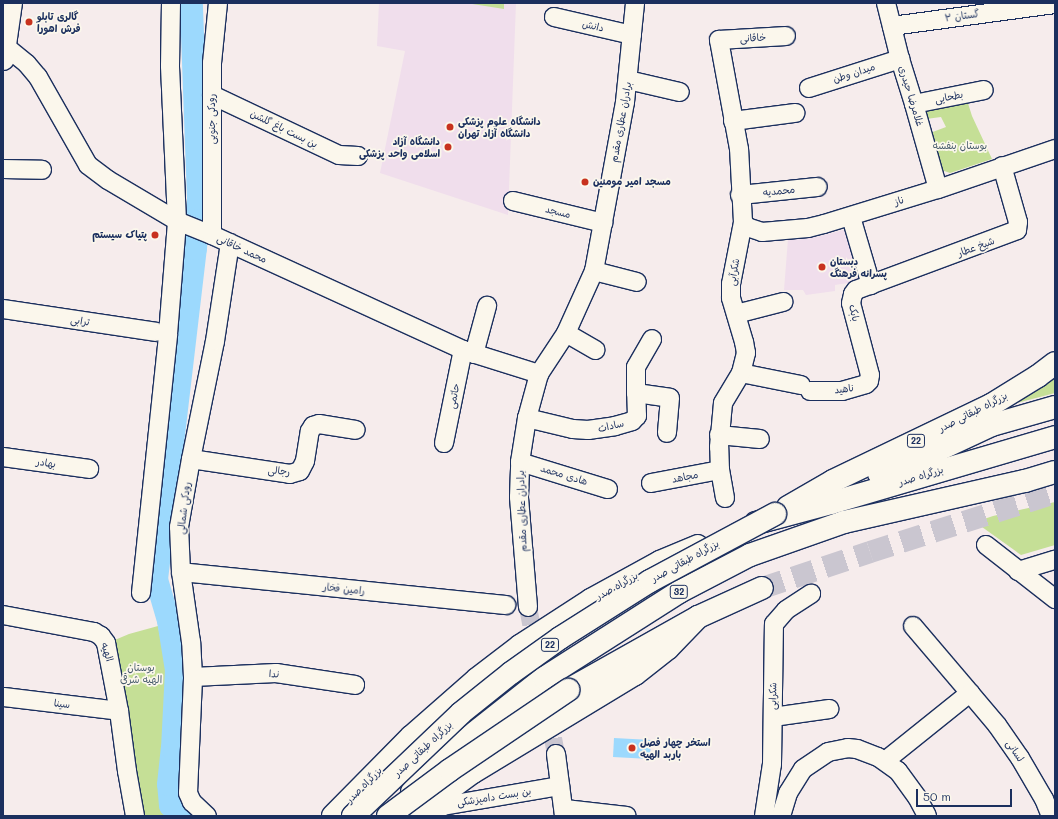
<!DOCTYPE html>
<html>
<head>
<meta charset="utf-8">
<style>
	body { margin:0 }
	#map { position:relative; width:1058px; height:819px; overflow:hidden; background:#f6ecec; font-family:Mali,"Playpen Sans Arabic",sans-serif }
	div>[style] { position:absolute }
	.built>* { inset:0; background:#f0deec }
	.green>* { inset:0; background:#c5df96 }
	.water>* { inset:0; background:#9cd9fd; transform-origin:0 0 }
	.river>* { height:23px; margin:-11.5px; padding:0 11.5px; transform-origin:11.5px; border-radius:11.5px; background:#9cd9fd }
	.minor-tunnel>* { height:18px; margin-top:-9px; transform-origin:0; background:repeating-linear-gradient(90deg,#cac6d0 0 18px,transparent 0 27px) }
	.highway-tunnel>* { height:22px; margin-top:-11px; transform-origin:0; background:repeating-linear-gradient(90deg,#cac6d0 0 22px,transparent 0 33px) }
	.roads { filter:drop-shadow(1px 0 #1b2f5e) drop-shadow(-1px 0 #1b2f5e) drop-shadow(0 1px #1b2f5e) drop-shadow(0 -1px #1b2f5e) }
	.minor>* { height:18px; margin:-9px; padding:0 9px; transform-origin:9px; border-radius:9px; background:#fbf7ec }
	.major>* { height:22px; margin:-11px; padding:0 11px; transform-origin:11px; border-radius:11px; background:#fbf7ec }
	.highway>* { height:22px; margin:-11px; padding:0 11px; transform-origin:11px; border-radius:11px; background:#fbf7ec }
	.bridges { filter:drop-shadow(1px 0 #1b2f5e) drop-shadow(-1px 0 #1b2f5e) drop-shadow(0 1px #1b2f5e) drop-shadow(0 -1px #1b2f5e) }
	.highway-bridge>* { height:22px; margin:-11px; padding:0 11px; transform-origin:11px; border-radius:11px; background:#fbf7ec }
	.dots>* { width:11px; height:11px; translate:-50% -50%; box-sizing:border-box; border:2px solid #fbf7ec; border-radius:50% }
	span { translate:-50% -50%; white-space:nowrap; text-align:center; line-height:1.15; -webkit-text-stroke:3.5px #fbf7ec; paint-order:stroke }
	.shield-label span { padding:1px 3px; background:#fbf7ec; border:1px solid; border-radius:3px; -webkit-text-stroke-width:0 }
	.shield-label { font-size:9px; color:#1b2f5e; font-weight:700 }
	.poi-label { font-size:10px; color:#1b2f5e; font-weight:700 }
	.left { translate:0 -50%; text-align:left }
	.right { translate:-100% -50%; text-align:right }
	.street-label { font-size:10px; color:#1b2f5e }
	.park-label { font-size:10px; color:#465b6c }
	.frame { position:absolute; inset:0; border:4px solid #1b2f5e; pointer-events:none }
	.scale { position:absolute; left:916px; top:789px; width:96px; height:18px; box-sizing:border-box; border:2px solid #1b2f5e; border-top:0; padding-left:5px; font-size:12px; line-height:14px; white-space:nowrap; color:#1b2f5e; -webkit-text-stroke:3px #fbf7ec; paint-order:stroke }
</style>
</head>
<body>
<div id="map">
	<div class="built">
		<div style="clip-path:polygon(379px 3px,516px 3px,508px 215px,380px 173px,405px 51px,377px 46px)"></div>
		<div style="clip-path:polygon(847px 229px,861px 281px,835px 285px,835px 291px,806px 295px,803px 290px,784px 290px,788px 239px,817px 237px)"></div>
	</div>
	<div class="green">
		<div style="clip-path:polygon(466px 3px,504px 3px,504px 9px)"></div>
		<div style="clip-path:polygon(966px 97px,972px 116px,992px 159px,950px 173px,936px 168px,930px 133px,946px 127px,941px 117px,926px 119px,924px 108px)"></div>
		<div style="clip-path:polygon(1055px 377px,1055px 393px,1013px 404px)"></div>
		<div style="clip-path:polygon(1055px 502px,1055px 545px,1021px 555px,975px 522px,993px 516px)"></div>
		<div style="clip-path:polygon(158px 626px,168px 676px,169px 708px,161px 764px,160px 799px,163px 809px,171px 816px,142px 816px,110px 642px,129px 634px)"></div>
	</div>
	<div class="water">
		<div style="left:614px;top:738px;width:37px;height:19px;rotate:3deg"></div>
	</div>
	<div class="river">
		<div style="left:182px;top:816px;width:16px;rotate:-137deg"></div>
		<div style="left:170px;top:805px;width:21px;rotate:-95deg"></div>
		<div style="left:168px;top:784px;width:36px;rotate:-84deg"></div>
		<div style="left:172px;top:748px;width:78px;rotate:-87.1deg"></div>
		<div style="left:176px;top:670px;width:51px;rotate:-99.1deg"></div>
		<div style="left:168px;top:620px;width:43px;rotate:-106.3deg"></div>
		<div style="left:156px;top:579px;width:333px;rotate:-83.3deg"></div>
		<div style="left:195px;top:248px;width:50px;rotate:-86.6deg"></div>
		<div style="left:198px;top:198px;width:195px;rotate:-92.1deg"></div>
	</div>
	<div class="minor-tunnel">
		<div style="left:528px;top:607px;width:44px;rotate:79.5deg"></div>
		<div style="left:548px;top:712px;width:43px;rotate:79.2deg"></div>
	</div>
	<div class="highway-tunnel">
		<div style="left:762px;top:588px;width:114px;rotate:-18.4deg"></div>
		<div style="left:870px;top:552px;width:194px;rotate:-17.7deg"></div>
	</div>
	<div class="roads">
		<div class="minor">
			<div style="left:886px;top:3px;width:58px;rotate:76deg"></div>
			<div style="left:900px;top:59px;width:47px;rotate:72.7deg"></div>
			<div style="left:914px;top:104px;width:88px;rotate:74.2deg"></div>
			<div style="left:554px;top:17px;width:80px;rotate:13deg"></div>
			<div style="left:892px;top:26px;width:164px;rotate:-7.7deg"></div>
			<div style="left:5px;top:46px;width:28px;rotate:39deg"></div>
			<div style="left:27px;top:64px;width:17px;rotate:50deg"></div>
			<div style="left:38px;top:77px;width:101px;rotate:60.4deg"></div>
			<div style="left:88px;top:165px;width:25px;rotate:37deg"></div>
			<div style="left:108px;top:180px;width:80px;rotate:30.7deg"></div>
			<div style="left:177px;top:221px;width:38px;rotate:22deg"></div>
			<div style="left:212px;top:235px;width:276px;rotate:24.6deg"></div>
			<div style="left:463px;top:350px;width:80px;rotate:17.5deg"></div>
			<div style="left:628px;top:80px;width:53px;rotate:13deg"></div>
			<div style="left:809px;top:88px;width:96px;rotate:-17.7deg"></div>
			<div style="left:212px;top:95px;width:140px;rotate:25.3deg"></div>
			<div style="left:339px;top:155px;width:19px;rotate:3deg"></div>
			<div style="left:914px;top:104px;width:71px;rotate:-11.3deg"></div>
			<div style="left:733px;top:121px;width:63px;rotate:-7.4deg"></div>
			<div style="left:3px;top:169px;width:39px;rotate:1deg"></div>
			<div style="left:740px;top:195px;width:78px;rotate:-5.9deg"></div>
			<div style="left:513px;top:201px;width:93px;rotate:13.7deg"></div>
			<div style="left:851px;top:217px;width:71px;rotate:73.6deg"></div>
			<div style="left:743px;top:222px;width:6px;rotate:51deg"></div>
			<div style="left:747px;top:227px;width:16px;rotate:18deg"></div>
			<div style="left:762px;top:232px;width:46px;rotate:-5deg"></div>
			<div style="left:808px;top:228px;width:16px;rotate:-14deg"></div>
			<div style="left:824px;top:224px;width:119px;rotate:-17.1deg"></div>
			<div style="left:938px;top:189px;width:124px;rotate:-18.9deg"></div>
			<div style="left:212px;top:235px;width:172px;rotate:-90deg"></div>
			<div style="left:212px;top:63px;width:60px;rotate:-84.3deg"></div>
			<div style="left:594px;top:271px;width:44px;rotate:14.3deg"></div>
			<div style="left:3px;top:309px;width:155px;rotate:8.5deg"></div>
			<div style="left:736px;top:314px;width:49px;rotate:-14.3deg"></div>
			<div style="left:566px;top:333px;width:34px;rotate:30deg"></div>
			<div style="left:474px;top:354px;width:50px;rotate:-74.8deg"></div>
			<div style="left:741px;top:373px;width:61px;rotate:11.3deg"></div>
			<div style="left:810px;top:391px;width:32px"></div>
			<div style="left:842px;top:391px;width:25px;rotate:-16deg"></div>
			<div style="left:866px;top:384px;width:4px;rotate:-45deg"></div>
			<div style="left:869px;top:381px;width:6px;rotate:-81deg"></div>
			<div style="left:870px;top:375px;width:74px;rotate:-104.8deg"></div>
			<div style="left:851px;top:303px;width:9px;rotate:-77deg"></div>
			<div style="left:853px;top:294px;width:5px;rotate:-53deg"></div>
			<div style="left:856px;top:290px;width:172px;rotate:-20.4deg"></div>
			<div style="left:1017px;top:230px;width:8px;rotate:-83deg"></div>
			<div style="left:1018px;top:222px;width:58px;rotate:-105.9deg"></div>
			<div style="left:636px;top:393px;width:26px;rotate:-90deg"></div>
			<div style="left:636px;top:367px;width:32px;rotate:-60deg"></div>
			<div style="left:527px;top:418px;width:47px;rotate:13.4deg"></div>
			<div style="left:573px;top:429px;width:15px;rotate:4deg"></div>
			<div style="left:588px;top:430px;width:27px;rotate:-8deg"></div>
			<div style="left:615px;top:426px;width:18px;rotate:-16deg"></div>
			<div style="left:632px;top:421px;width:7px;rotate:-45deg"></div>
			<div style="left:637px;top:416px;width:23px;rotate:-92deg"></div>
			<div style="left:636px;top:393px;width:34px;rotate:8deg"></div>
			<div style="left:670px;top:398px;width:35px;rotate:95deg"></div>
			<div style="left:719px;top:435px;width:41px;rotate:5.6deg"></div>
			<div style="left:444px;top:443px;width:95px;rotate:-78.5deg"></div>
			<div style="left:3px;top:457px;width:87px;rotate:7.9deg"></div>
			<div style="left:191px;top:459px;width:100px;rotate:8.6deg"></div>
			<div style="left:290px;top:474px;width:10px;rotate:-17deg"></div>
			<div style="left:300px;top:471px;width:11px;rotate:-63deg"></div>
			<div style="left:305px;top:461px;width:30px;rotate:-81deg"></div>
			<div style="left:310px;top:431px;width:6px;rotate:-59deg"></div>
			<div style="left:313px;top:426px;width:6px;rotate:-18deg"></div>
			<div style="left:319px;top:424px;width:37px;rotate:9deg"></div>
			<div style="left:520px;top:462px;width:92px;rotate:17.1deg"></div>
			<div style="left:651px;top:483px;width:70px;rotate:-10.7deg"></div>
			<div style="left:725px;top:498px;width:28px;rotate:-100deg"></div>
			<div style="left:720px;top:470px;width:23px;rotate:-92deg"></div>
			<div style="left:719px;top:447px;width:44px;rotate:-84.8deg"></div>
			<div style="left:723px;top:403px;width:35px;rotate:-59deg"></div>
			<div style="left:741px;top:373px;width:21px;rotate:-76deg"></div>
			<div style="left:746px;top:353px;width:11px;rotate:-100deg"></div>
			<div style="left:744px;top:342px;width:46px;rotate:-106.5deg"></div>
			<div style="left:731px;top:298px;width:14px;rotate:-90deg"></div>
			<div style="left:731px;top:284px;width:63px;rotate:-79deg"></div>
			<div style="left:743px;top:222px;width:73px;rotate:-93.1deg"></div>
			<div style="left:739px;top:149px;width:111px;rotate:-100.4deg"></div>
			<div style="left:719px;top:40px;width:67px;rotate:-3.4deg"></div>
			<div style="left:986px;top:545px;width:88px;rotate:38deg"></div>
			<div style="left:1018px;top:571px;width:39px;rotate:-17deg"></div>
			<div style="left:181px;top:572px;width:327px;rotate:5.8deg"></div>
			<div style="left:141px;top:593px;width:260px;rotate:-84deg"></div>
			<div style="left:168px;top:334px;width:113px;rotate:-85.4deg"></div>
			<div style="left:177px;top:221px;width:155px;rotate:-92.6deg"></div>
			<div style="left:170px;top:66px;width:63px;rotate:-89.1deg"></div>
			<div style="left:528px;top:607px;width:110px;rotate:-94.7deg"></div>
			<div style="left:519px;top:497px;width:35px;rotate:-88deg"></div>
			<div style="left:520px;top:462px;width:45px;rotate:-81deg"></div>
			<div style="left:527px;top:418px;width:46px;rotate:-74.7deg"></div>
			<div style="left:539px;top:374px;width:49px;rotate:-56.6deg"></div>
			<div style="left:566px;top:333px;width:68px;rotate:-65.7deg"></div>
			<div style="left:594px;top:271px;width:172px;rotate:-79.6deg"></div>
			<div style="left:625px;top:102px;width:100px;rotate:-84.2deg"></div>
			<div style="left:3px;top:615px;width:93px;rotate:10.6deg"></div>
			<div style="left:94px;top:632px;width:8px;rotate:30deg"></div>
			<div style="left:101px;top:636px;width:9px;rotate:54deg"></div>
			<div style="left:106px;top:643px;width:69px;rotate:79.2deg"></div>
			<div style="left:119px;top:711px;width:61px;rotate:82.4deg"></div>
			<div style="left:127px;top:771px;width:46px;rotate:79.9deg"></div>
			<div style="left:913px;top:626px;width:88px;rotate:49.6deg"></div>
			<div style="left:193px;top:677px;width:83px;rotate:-2.8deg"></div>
			<div style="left:276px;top:673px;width:80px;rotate:8.6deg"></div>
			<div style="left:4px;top:697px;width:116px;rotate:6.9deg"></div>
			<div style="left:773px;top:717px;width:57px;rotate:-8.1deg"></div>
			<div style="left:556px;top:754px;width:63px;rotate:82.6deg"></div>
			<div style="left:885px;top:761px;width:109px;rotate:-38.7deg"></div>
			<div style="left:970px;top:693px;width:42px;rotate:49.8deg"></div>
			<div style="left:997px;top:725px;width:40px;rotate:55.1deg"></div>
			<div style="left:1020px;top:758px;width:48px;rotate:59.7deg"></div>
			<div style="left:1044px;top:799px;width:18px;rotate:68deg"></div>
			<div style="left:565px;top:809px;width:62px;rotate:6.4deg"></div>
			<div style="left:207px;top:816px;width:21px;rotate:-137deg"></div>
			<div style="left:192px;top:802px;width:10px;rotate:-114deg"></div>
			<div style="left:188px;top:793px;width:116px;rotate:-87.5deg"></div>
			<div style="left:193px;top:677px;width:35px;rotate:-93deg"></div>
			<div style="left:191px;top:642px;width:71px;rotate:-98.1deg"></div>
			<div style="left:181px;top:572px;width:45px;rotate:-92.5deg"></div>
			<div style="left:179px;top:527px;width:69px;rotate:-80deg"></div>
			<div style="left:191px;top:459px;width:120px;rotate:-78.5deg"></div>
			<div style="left:215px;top:341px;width:99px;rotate:-81.3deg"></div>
			<div style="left:430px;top:816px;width:16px;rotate:-38deg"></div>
			<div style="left:443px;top:806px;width:119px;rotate:-9.7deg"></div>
			<div style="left:764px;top:816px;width:53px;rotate:-81.3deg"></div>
			<div style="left:772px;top:764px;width:140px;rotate:-89.2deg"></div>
			<div style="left:774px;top:624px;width:18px;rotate:-49deg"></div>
			<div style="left:786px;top:610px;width:30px;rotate:-33deg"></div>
			<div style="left:781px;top:816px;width:24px;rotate:-73deg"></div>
			<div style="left:788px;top:793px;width:28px;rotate:-58deg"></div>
			<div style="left:803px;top:769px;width:30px;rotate:-34deg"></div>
			<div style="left:828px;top:752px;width:20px;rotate:-11deg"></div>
			<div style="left:848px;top:748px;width:9px;rotate:6deg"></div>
			<div style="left:857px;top:749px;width:22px;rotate:21deg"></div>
			<div style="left:878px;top:757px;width:24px;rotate:35deg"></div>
			<div style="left:898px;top:771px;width:32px;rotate:54deg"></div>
			<div style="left:917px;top:797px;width:21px;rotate:62deg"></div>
		</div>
		<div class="major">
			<div style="left:3px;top:59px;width:57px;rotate:-81.9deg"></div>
		</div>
		<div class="highway">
			<div style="left:879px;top:474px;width:61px;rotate:-22deg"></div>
			<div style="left:936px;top:451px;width:62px;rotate:-24.9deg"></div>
			<div style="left:992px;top:425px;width:66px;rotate:-15.9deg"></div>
			<div style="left:788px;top:507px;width:52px;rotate:-30deg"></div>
			<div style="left:833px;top:481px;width:175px;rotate:-25.7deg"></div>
			<div style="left:991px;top:405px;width:55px;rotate:-31.7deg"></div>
			<div style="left:1038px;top:376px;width:21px;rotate:-37deg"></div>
			<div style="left:756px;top:523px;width:78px;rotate:-14.9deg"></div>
			<div style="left:831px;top:503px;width:234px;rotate:-16.4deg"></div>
			<div style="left:568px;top:690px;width:149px;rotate:-29.3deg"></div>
			<div style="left:698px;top:617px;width:70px;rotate:-24.4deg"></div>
			<div style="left:412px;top:792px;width:43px;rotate:-48.8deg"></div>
			<div style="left:440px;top:760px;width:132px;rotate:-38.3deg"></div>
			<div style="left:544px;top:678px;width:160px;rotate:-32.5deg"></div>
			<div style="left:679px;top:592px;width:80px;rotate:-27.5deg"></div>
			<div style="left:750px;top:555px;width:100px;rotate:-19.3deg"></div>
			<div style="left:844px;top:522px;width:186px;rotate:-12.8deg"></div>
			<div style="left:1025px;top:481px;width:31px;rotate:-17deg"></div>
			<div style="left:333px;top:816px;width:111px;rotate:-45.4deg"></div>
			<div style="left:411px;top:737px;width:88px;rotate:-41.3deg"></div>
			<div style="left:477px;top:679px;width:54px;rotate:-37.5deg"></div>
			<div style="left:520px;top:646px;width:85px;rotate:-32.9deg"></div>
			<div style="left:591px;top:600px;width:79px;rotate:-28.8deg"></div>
			<div style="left:660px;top:562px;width:41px;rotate:-22.8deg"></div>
			<div style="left:413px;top:816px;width:74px;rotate:-36.3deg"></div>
			<div style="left:473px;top:772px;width:189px;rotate:-31.2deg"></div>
			<div style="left:635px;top:674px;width:42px;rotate:-38.2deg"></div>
			<div style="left:668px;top:648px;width:43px;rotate:-45.9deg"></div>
		</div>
	</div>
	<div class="bridges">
		<div class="highway-bridge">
			<div style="left:353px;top:816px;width:149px;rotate:-43.6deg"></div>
			<div style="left:461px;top:713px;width:64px;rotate:-38.7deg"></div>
			<div style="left:511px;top:673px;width:60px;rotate:-35.5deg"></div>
			<div style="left:560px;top:638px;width:107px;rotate:-32.3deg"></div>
			<div style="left:650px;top:581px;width:142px;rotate:-28.2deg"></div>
			<div style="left:388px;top:816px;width:77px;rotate:-36.6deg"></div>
			<div style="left:450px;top:770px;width:143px;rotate:-34.1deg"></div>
		</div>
	</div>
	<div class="dots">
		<div style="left:29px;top:22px;background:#c8321e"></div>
		<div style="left:450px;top:127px;background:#c8321e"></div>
		<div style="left:448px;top:147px;background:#c8321e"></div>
		<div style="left:585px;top:182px;background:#c8321e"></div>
		<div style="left:155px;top:235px;background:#c8321e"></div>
		<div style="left:822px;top:267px;background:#c8321e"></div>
		<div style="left:632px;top:748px;background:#c8321e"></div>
	</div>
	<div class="shield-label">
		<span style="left:916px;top:441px">22</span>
		<span style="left:679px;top:592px">32</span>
		<span style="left:550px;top:645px">22</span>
	</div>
	<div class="poi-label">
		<span class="left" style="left:37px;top:22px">گالری تابلو<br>فرش اهورا</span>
		<span class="left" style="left:458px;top:127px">دانشگاه علوم پزشکی<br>دانشگاه آزاد تهران</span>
		<span class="right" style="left:440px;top:147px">دانشگاه آزاد<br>اسلامی واحد پزشکی</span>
		<span class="left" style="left:593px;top:182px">مسجد امیر مومنین</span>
		<span class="right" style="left:147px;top:235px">پتیاک سیستم</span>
		<span class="left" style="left:830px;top:267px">دبستان<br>پسرانه فرهنگ</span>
		<span class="left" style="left:640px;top:748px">استخر چهار فصل<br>باربد الهیه</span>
	</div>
	<div class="street-label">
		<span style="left:962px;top:16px;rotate:-8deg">گستان ۲</span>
		<span style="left:593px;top:26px;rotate:13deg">دانش</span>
		<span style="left:753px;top:38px;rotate:-3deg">خاقانی</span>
		<span style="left:854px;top:73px;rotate:-18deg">میدان وطن</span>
		<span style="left:911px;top:96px;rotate:73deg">غلامرضا حیدری</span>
		<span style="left:949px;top:97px;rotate:-11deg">بطحایی</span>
		<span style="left:212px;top:119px;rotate:-90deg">رودکی جنوبی</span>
		<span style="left:621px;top:122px;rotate:-80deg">برادران عطاری مقدم</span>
		<span style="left:284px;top:129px;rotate:26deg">بن بست باغ گلشن</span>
		<span style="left:779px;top:191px;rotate:-5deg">محمدیه</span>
		<span style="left:899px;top:201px;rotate:-18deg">ناز</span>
		<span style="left:558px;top:212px;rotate:14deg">مسجد</span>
		<span style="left:976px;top:247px;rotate:-20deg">شیخ عطار</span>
		<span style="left:242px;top:249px;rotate:25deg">محمد خاقانی</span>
		<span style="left:734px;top:272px;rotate:-81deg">شکرآبی</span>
		<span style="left:854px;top:313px;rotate:77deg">بابک</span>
		<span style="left:80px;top:321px;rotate:8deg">ترابی</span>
		<span style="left:844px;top:389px;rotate:-8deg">ناهید</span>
		<span style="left:454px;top:396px;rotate:-79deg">حاتمی</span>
		<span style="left:973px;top:412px;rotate:-27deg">بزرگراه طبقاتی صدر</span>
		<span style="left:611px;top:426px;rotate:-13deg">سادات</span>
		<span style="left:46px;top:463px;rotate:8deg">بهادر</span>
		<span style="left:279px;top:471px;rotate:5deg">رجالی</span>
		<span style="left:564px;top:475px;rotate:17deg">هادی محمد</span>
		<span style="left:921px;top:476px;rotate:-17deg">بزرگراه صدر</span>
		<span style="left:685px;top:477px;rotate:-11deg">مجاهد</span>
		<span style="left:184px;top:508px;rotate:-83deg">رودکی شمالی</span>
		<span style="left:522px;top:511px;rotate:-92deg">برادران عطاری مقدم</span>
		<span style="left:685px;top:561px;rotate:-29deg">بزرگراه طبقاتی صدر</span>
		<span style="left:617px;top:586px;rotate:-29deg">بزرگراه صدر</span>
		<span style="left:344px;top:589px;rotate:6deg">رامین فخار</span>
		<span style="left:107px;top:652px;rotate:73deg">الهیه</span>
		<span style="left:274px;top:674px;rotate:2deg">ندا</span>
		<span style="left:773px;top:696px;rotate:-89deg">شکرابی</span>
		<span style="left:62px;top:704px;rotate:7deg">سینا</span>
		<span style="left:423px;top:749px;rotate:-43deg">بزرگراه طبقاتی صدر</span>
		<span style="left:1015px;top:751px;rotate:56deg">لسانی</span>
		<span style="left:364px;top:785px;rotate:-45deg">بزرگراه صدر</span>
		<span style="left:494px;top:797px;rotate:-9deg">بن بست دامپزشکی</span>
	</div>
	<div class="park-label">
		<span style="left:960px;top:146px">بوستان بنفشه</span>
		<span style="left:141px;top:673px">بوستان<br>الهیه شرقی</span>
	</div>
	<div class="frame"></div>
	<div class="scale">50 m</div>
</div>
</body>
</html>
